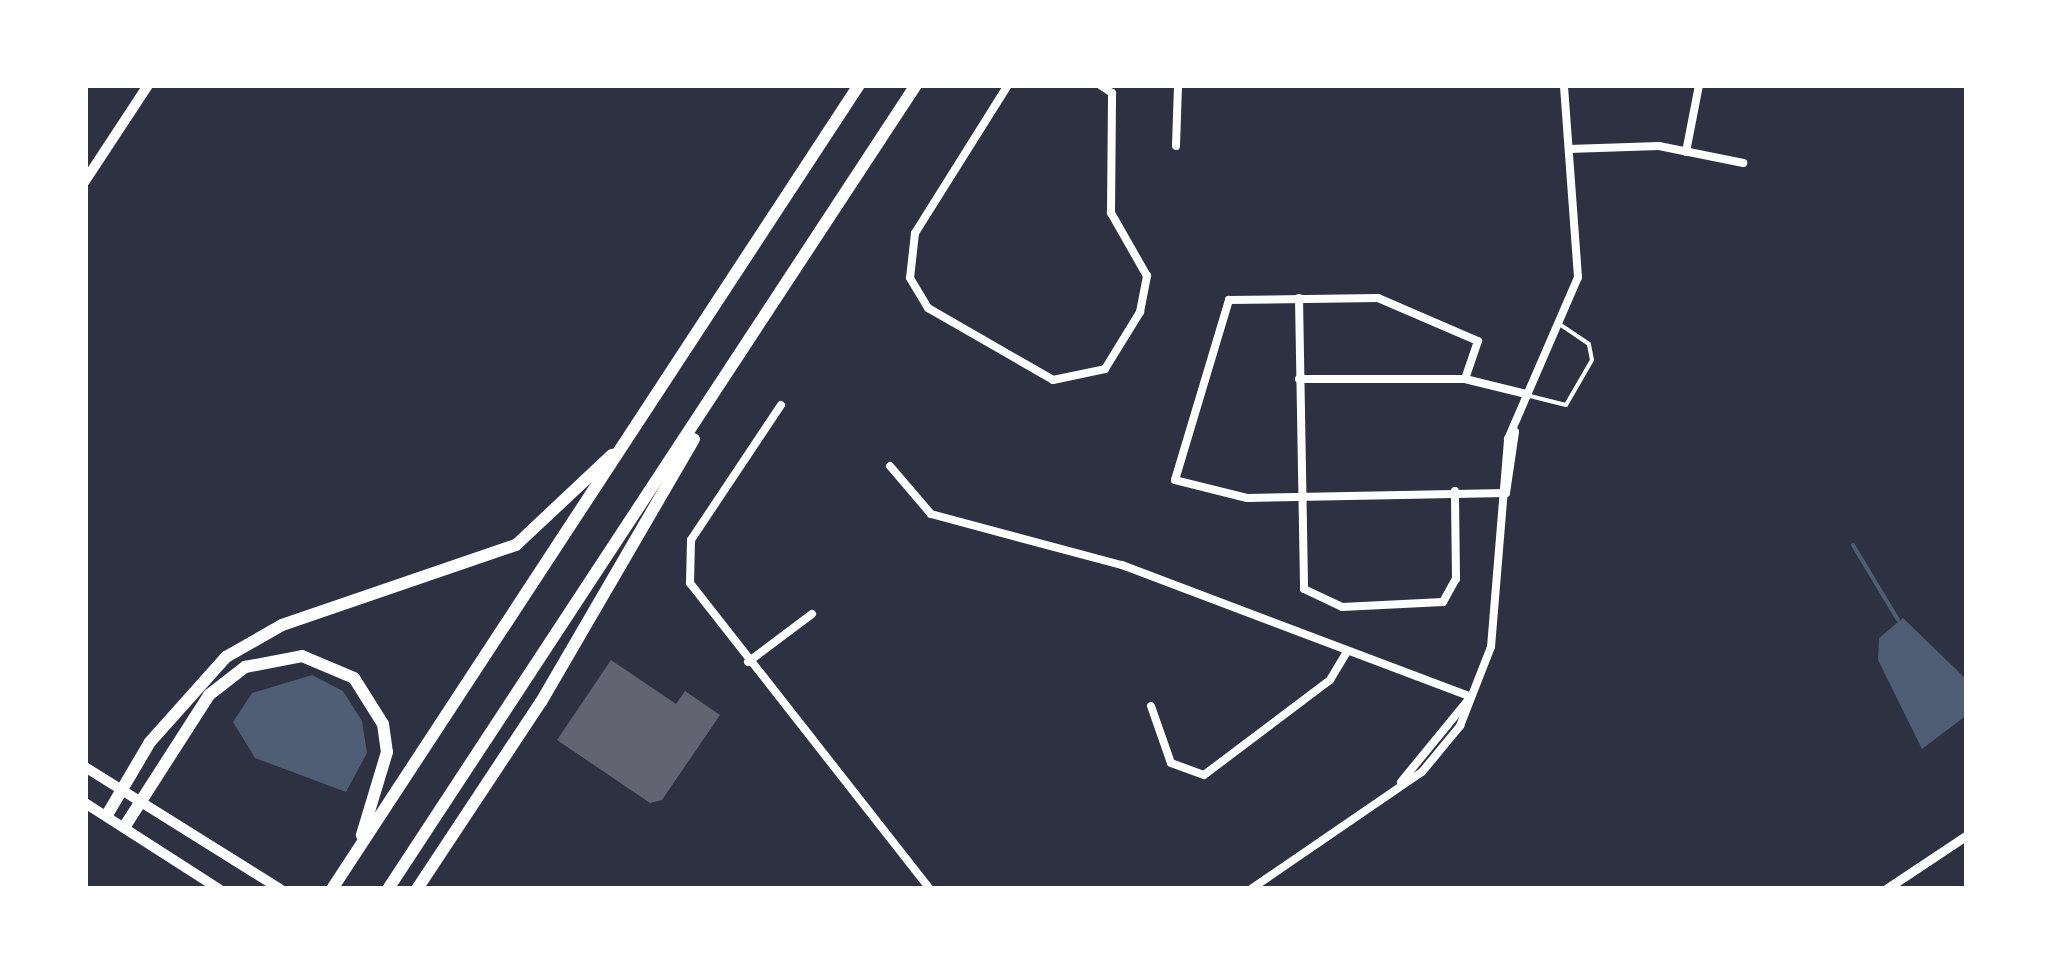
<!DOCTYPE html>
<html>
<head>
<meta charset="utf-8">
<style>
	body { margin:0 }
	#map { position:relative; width:2052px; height:974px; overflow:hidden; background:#2d3142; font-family:"IBM Plex Sans",sans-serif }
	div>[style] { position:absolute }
	.water>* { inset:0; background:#4f5d75 }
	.stream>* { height:4px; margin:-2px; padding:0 2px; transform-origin:2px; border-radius:2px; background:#4f5d75 }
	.building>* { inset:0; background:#626471 }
	.service>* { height:4px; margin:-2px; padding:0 2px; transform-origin:2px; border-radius:2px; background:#fff }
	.minor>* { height:8px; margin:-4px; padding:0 4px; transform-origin:4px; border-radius:4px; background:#fff }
	.tertiary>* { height:9px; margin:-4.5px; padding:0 4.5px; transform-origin:4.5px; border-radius:4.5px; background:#fff }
	.secondary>* { height:10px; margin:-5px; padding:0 5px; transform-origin:5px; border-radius:5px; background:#fff }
	.trunk>* { height:12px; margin:-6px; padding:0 6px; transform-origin:6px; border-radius:6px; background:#fff }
	span { translate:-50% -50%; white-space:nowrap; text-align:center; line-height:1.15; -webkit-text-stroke:10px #fff; paint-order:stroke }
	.frame { position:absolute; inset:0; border:88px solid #fff; pointer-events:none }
</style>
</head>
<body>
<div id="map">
	<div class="water">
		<div style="clip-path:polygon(1903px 618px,1967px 680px,1967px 715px,1922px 749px,1878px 660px,1879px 638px)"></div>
		<div style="clip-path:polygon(312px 675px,343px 691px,362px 721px,367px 753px,346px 792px,255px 758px,233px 722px,252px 693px)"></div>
	</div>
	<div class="stream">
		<div style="left:1853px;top:545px;width:87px;rotate:59deg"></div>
	</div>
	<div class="building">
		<div style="clip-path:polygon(611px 660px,676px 704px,685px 691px,720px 715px,662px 800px,650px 803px,557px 740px)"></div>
	</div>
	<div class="service">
		<div style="left:1530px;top:396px;width:37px;rotate:14deg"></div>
		<div style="left:1566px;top:405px;width:52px;rotate:-60deg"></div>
		<div style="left:1592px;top:360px;width:16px;rotate:-101deg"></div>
		<div style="left:1589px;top:344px;width:36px;rotate:-146deg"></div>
	</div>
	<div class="minor">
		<div style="left:1008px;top:85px;width:175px;rotate:122.1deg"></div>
		<div style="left:915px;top:233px;width:45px;rotate:96.3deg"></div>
		<div style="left:910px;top:278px;width:35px;rotate:59deg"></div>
		<div style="left:928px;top:308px;width:144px;rotate:29.9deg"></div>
		<div style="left:1053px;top:380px;width:53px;rotate:-11.9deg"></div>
		<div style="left:1105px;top:369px;width:67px;rotate:-58.4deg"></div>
		<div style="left:1140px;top:312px;width:37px;rotate:-79deg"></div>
		<div style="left:1147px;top:276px;width:73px;rotate:-119.7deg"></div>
		<div style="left:1111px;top:213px;width:120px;rotate:-89.5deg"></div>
		<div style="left:1112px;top:93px;width:14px;rotate:-146deg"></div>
		<div style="left:1176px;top:146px;width:61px;rotate:-88.1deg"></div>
		<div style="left:1569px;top:149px;width:90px;rotate:-1.9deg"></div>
		<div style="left:1659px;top:146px;width:86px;rotate:11.4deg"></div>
		<div style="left:1686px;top:152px;width:68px;rotate:-79deg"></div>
		<div style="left:1299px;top:298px;width:291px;rotate:89deg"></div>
		<div style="left:1304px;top:589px;width:42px;rotate:25.3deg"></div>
		<div style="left:1342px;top:607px;width:101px;rotate:-2.8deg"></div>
		<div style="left:1443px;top:602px;width:26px;rotate:-61deg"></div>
		<div style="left:1456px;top:579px;width:88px;rotate:-90.7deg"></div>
		<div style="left:1299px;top:379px;width:166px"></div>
		<div style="left:781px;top:405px;width:162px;rotate:123.7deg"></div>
		<div style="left:691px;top:540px;width:43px;rotate:91.3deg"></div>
		<div style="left:690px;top:583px;width:389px;rotate:51.9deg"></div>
		<div style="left:890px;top:466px;width:63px;rotate:49.5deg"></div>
		<div style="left:931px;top:514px;width:198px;rotate:15deg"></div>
		<div style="left:1122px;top:565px;width:373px;rotate:20.7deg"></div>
		<div style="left:1506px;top:493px;width:259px;rotate:178.9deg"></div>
		<div style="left:1247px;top:498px;width:74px;rotate:-166deg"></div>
		<div style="left:1175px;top:480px;width:188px;rotate:-73.3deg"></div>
		<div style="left:1229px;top:300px;width:149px;rotate:-0.8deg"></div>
		<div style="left:1378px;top:298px;width:109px;rotate:23.3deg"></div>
		<div style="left:1478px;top:341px;width:40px;rotate:108.9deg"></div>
		<div style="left:1465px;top:379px;width:63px;rotate:13.8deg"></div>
		<div style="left:1506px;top:493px;width:62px;rotate:-81.6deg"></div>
		<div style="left:748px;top:662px;width:80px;rotate:-36.9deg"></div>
		<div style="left:1151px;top:706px;width:60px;rotate:70.7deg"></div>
		<div style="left:1171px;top:763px;width:35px;rotate:20deg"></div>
		<div style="left:1204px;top:775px;width:158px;rotate:-37deg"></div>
		<div style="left:1330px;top:680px;width:31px;rotate:-59deg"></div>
		<div style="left:1401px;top:782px;width:106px;rotate:-50.7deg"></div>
		<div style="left:1251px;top:889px;width:207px;rotate:-34.4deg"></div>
		<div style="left:1422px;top:772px;width:60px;rotate:-50.4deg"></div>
		<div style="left:1460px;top:726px;width:85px;rotate:-68.6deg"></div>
		<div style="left:1491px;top:647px;width:209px;rotate:-85.3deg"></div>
		<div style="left:1508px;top:439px;width:176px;rotate:-66.6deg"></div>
		<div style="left:1578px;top:277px;width:193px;rotate:-94.2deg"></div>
	</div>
	<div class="tertiary">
		<div style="left:1886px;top:889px;width:97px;rotate:-33.7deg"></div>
	</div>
	<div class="secondary">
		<div style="left:85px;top:181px;width:115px;rotate:-56.7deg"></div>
		<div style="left:85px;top:767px;width:230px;rotate:32deg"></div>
		<div style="left:85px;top:803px;width:159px;rotate:32.7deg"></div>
	</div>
	<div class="trunk">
		<div style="left:107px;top:815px;width:85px;rotate:-59.5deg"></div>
		<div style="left:150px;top:742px;width:114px;rotate:-48.2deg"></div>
		<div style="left:226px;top:657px;width:64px;rotate:-29.7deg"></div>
		<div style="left:282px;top:625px;width:247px;rotate:-18.9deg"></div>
		<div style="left:516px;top:545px;width:132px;rotate:-43.2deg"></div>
		<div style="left:125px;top:826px;width:156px;rotate:-57.3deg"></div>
		<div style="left:209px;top:695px;width:46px;rotate:-37.9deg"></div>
		<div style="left:245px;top:667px;width:58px;rotate:-10.9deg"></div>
		<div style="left:302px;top:656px;width:56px;rotate:22.9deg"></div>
		<div style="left:354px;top:678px;width:54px;rotate:57.8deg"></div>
		<div style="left:383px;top:724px;width:28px;rotate:82deg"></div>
		<div style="left:387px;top:752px;width:87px;rotate:106.8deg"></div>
		<div style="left:332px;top:889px;width:961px;rotate:-56.76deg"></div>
		<div style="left:388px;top:889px;width:962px;rotate:-56.71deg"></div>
		<div style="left:417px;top:889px;width:224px;rotate:-56.5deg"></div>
		<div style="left:541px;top:702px;width:304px;rotate:-59.8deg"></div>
	</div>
	<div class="frame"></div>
</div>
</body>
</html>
